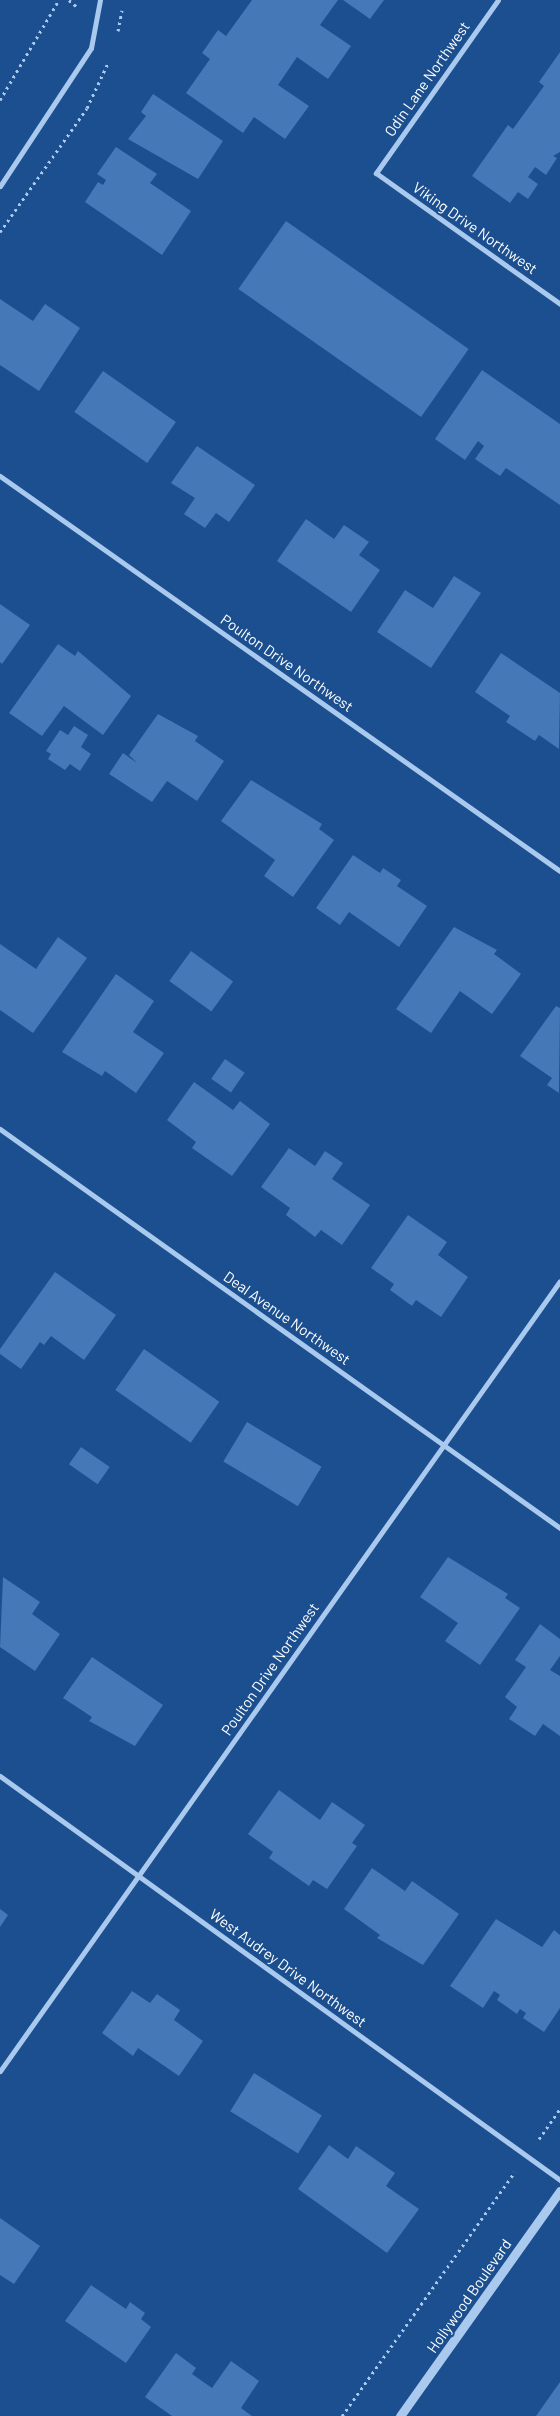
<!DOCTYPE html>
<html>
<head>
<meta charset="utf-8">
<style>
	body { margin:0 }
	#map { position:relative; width:560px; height:2416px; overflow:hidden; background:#1b4f8f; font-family:Barlow,sans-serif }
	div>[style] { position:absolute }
	.building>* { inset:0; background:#4478b7; transform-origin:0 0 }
	.path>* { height:3px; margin-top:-1.5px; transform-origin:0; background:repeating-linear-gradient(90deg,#a9c9ee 0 2.5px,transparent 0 6.5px) }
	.minor>* { height:5px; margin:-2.5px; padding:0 2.5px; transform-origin:2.5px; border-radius:2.5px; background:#a9c9ee }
	.tertiary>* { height:9px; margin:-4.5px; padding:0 4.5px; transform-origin:4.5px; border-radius:4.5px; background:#a9c9ee }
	span { translate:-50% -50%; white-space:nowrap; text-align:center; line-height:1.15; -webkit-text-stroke:4px #1b4f8f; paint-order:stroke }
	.street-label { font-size:15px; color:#fff }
</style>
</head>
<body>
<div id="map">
	<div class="building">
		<div style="clip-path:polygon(252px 0,338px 0,320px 25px,351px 46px,328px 79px,297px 57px,278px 85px,309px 106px,285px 139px,254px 117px,243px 133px,186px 93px,210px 59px,202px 53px,218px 30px,226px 36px)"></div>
		<div style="clip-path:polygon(343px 0,384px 0,370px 19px)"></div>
		<div style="clip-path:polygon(560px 52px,560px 152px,553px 156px,557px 158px,546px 175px,535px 167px,528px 177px,538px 184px,528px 199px,518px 192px,510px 203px,472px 176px,508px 125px,513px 129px,544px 86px,539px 82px)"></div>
		<div style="clip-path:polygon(153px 94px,223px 141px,198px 179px,128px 139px,146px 116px,141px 112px)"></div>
		<div style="clip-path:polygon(116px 147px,157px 174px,150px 183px,191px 211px,162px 255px,85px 202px,98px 182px,103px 185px,106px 180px,97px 174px)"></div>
		<div style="left:286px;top:221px;width:223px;height:83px;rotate:35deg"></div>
		<div style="clip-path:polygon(0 299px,33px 321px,45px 304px,80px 328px,39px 391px,0 365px)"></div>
		<div style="clip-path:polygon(482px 370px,560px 424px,560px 505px,506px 468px,500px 476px,475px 459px,484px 446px,478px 441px,465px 460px,435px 439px)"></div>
		<div style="left:103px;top:371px;width:89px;height:50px;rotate:35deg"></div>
		<div style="clip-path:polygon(197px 446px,255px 485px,229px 522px,216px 513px,205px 528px,184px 514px,195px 498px,171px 483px)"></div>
		<div style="clip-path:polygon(306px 519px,334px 539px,344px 525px,369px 542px,359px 555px,380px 570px,351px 612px,277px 561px)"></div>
		<div style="clip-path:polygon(454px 576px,481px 593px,431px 668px,377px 632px,405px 590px,433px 608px)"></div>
		<div style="clip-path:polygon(0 604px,30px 625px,2px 664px,0 662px)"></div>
		<div style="clip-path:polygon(58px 644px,75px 656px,78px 651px,131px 696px,103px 735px,64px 706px,42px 736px,9px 713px)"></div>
		<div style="clip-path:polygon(501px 653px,560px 693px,559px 749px,539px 735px,535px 741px,506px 722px,510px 716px,475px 692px)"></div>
		<div style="clip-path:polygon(158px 714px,198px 736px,195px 741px,224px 761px,197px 801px,167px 781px,152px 802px,109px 774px,123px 753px,137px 763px,129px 755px)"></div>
		<div style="clip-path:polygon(74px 726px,88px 735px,81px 747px,91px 754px,80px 771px,70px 764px,65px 770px,48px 759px,51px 754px,46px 751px,60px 730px,68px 735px)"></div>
		<div style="clip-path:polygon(251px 780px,322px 824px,319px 829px,334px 840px,293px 897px,264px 876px,275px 860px,221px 821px)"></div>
		<div style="clip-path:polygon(353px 855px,380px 873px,383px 868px,401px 880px,397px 886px,427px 906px,399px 947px,349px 912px,340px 925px,316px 908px)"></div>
		<div style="clip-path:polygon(454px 927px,497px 950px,494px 954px,521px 974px,492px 1014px,460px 991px,431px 1033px,396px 1009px)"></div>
		<div style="clip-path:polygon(58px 937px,87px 958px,33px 1033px,0 1010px,0 944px,36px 969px)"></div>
		<div style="left:191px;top:951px;width:52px;height:37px;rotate:36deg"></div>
		<div style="clip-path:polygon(116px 974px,154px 1001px,133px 1032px,164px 1053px,136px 1093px,105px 1071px,102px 1076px,62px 1052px)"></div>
		<div style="clip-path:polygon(556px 1006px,560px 1008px,559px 1093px,547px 1085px,552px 1078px,520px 1056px)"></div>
		<div style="left:225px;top:1059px;width:24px;height:24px;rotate:35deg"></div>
		<div style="clip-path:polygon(194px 1082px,233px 1110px,240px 1101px,270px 1124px,232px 1176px,192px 1148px,196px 1142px,167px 1120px)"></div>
		<div style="clip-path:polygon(289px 1148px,315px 1166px,325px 1151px,343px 1163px,332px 1179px,370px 1205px,342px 1245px,321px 1230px,315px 1237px,286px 1215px,290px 1208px,261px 1187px)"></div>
		<div style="clip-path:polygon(408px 1215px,447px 1242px,438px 1255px,468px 1277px,441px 1317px,416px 1300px,412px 1306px,390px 1290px,394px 1284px,371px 1268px)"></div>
		<div style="clip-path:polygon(55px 1272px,116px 1315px,84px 1360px,51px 1336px,44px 1345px,40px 1342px,21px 1369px,0 1354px,0 1349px)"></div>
		<div style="left:144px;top:1349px;width:92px;height:50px;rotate:35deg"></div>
		<div style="left:247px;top:1422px;width:87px;height:46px;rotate:31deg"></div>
		<div style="left:81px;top:1447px;width:35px;height:21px;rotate:35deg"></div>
		<div style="clip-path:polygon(448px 1557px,508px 1594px,505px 1598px,520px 1608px,480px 1665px,445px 1641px,458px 1623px,420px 1597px)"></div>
		<div style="clip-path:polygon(3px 1577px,40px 1602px,32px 1614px,60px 1634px,35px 1671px,0 1647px)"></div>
		<div style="clip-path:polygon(540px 1624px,560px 1639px,560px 1656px,550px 1670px,560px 1676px,560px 1736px,543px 1724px,535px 1736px,509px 1719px,517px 1707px,505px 1697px,526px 1667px,515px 1660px)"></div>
		<div style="clip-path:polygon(92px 1657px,163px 1705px,135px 1746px,89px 1721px,92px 1717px,63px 1698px)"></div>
		<div style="clip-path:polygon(279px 1790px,320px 1820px,332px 1802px,365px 1825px,352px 1843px,357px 1846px,327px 1889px,313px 1880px,309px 1886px,269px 1858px,273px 1852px,248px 1834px)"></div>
		<div style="clip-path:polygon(372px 1868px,405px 1891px,412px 1881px,459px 1914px,423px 1965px,377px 1938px,380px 1935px,344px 1909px)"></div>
		<div style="clip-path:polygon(0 1909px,8px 1915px,0 1927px)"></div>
		<div style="clip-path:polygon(496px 1919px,542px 1947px,554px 1930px,560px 1935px,560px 2008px,544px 2032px,523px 2018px,526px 2013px,520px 2009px,517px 2014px,497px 2000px,500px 1995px,494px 1991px,483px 2008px,450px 1986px)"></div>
		<div style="clip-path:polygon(132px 1991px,150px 2003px,157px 1994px,180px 2010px,174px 2020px,203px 2041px,179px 2076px,138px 2048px,133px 2056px,102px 2033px)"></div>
		<div style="left:254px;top:2073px;width:80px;height:45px;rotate:32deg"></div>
		<div style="clip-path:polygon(329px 2145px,348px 2159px,356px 2146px,395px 2173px,386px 2186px,419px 2209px,387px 2253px,298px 2189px)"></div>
		<div style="clip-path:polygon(0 2218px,40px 2246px,14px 2284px,0 2275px)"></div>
		<div style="clip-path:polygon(91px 2285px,126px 2309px,130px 2302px,145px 2313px,141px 2319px,151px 2327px,126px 2363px,65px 2321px)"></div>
		<div style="clip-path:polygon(176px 2353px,196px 2368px,192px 2374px,212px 2388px,231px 2361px,259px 2381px,241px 2408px,252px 2416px,172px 2416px,145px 2397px)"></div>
		<div style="clip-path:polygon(560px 2382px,560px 2416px,536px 2416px)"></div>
	</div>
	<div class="path">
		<div style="left:69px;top:0;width:11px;rotate:41deg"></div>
		<div style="left:118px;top:31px;width:21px;rotate:-79deg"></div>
		<div style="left:0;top:100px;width:116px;rotate:-59.5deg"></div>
		<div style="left:0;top:232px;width:151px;rotate:-54.9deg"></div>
		<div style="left:87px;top:108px;width:50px;rotate:-65deg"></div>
		<div style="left:539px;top:2139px;width:37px;rotate:-55deg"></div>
		<div style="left:342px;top:2416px;width:299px;rotate:-54.7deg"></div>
	</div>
	<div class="minor">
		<div style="left:498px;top:0;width:212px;rotate:125.2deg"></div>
		<div style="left:376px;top:173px;width:226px;rotate:35.4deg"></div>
		<div style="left:0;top:186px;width:165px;rotate:-56.6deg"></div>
		<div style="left:91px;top:48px;width:49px;rotate:-79.4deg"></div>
		<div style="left:0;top:476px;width:685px;rotate:35.2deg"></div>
		<div style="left:0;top:1129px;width:688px;rotate:35.47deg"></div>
		<div style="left:0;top:1776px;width:691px;rotate:35.81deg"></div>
		<div style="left:0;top:2071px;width:968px;rotate:-54.67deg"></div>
	</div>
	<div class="tertiary">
		<div style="left:400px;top:2416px;width:276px;rotate:-54.6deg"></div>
	</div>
	<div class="street-label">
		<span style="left:427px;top:79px;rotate:-55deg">Odin Lane Northwest</span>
		<span style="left:475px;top:228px;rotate:35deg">Viking Drive Northwest</span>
		<span style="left:287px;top:663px;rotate:35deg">Poulton Drive Northwest</span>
		<span style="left:287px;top:1318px;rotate:35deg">Deal Avenue Northwest</span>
		<span style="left:270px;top:1669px;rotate:-55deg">Poulton Drive Northwest</span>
		<span style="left:288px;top:1968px;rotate:36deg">West Audrey Drive Northwest</span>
		<span style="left:469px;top:2296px;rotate:-55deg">Hollywood Boulevard</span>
	</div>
</div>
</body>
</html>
